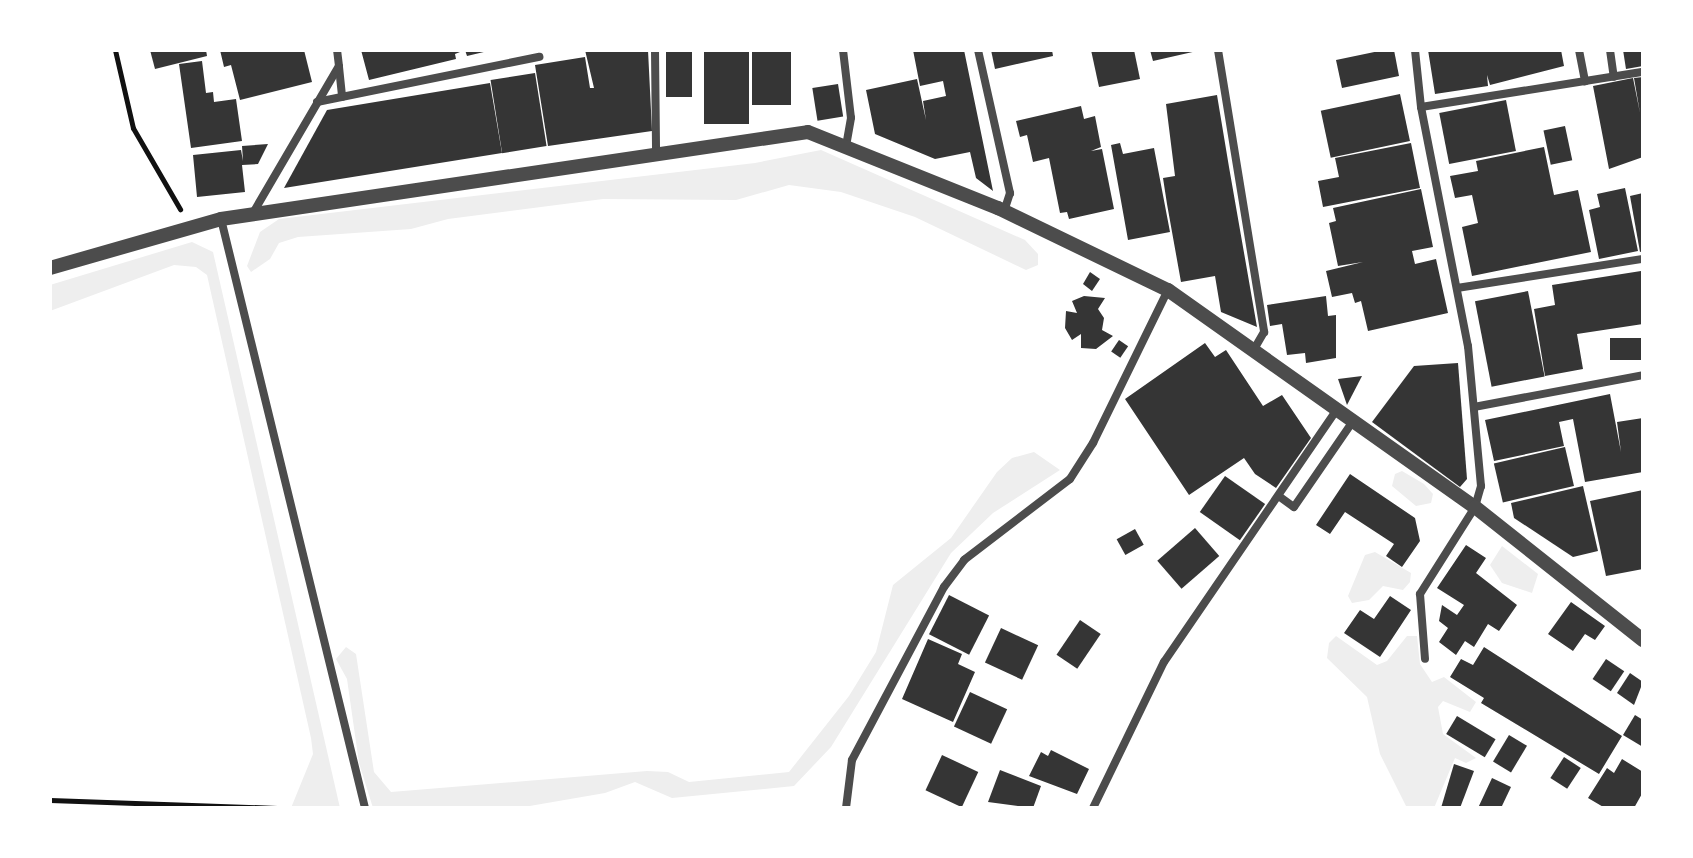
<!DOCTYPE html>
<html>
<head>
<meta charset="utf-8">
<style>
	body { margin:0 }
	#map { position:relative; width:1693px; height:858px; overflow:hidden; background:#fff; font-family:"Space Grotesk",sans-serif }
	div>[style] { position:absolute }
	.green>* { inset:0; background:#eee }
	.building>* { inset:0; background:#353535; transform-origin:0 0 }
	.path>* { height:5px; margin:-2.5px; padding:0 2.5px; transform-origin:2.5px; border-radius:2.5px; background:#111 }
	.minor>* { height:8px; margin:-4px; padding:0 4px; transform-origin:4px; border-radius:4px; background:#4c4c4c }
	.tertiary>* { height:14px; margin:-7px; padding:0 7px; transform-origin:7px; border-radius:7px; background:#4c4c4c }
	span { translate:-50% -50%; white-space:nowrap; text-align:center; line-height:1.15; -webkit-text-stroke:7px #fff; paint-order:stroke }
	.frame { position:absolute; inset:0; border:52px solid #fff; pointer-events:none }
</style>
</head>
<body>
<div id="map">
	<div class="green">
		<div style="clip-path:polygon(821px 150px,1025px 240px,1038px 254px,1038px 265px,1026px 270px,915px 217px,841px 192px,789px 185px,736px 200px,603px 199px,448px 219px,411px 229px,298px 237px,279px 243px,270px 259px,251px 272px,247px 266px,260px 232px,279px 219px,755px 163px)"></div>
		<div style="clip-path:polygon(192px 242px,213px 252px,340px 808px,291px 808px,313px 754px,311px 738px,207px 275px,196px 267px,174px 265px,50px 311px,50px 285px)"></div>
		<div style="clip-path:polygon(1034px 452px,1060px 470px,993px 513px,951px 553px,831px 747px,794px 786px,672px 798px,635px 782px,605px 793px,518px 808px,373px 808px,359px 763px,347px 679px,336px 659px,346px 647px,356px 654px,374px 772px,391px 792px,647px 771px,668px 772px,689px 782px,789px 772px,849px 696px,876px 652px,893px 585px,951px 538px,997px 472px,1012px 458px)"></div>
		<div style="clip-path:polygon(1402px 471px,1424px 484px,1433px 494px,1431px 503px,1416px 506px,1392px 486px,1395px 474px)"></div>
		<div style="clip-path:polygon(1502px 546px,1538px 574px,1532px 593px,1502px 583px,1490px 565px)"></div>
		<div style="clip-path:polygon(1375px 552px,1411px 573px,1410px 582px,1403px 590px,1383px 586px,1369px 600px,1352px 603px,1348px 596px,1365px 555px)"></div>
		<div style="clip-path:polygon(1336px 636px,1377px 665px,1387px 661px,1407px 636px,1417px 636px,1420px 664px,1432px 682px,1444px 677px,1476px 702px,1470px 712px,1443px 701px,1438px 707px,1443px 734px,1476px 758px,1466px 763px,1455px 758px,1434px 808px,1407px 808px,1380px 754px,1367px 697px,1327px 658px,1329px 643px)"></div>
	</div>
	<div class="building">
		<div style="clip-path:polygon(150px 50px,206px 50px,207px 56px,155px 69px)"></div>
		<div style="clip-path:polygon(220px 50px,304px 50px,312px 82px,240px 100px,231px 65px,224px 67px)"></div>
		<div style="clip-path:polygon(361px 50px,487px 50px,488px 51px,467px 56px,465px 50px,455px 54px,456px 59px,369px 80px)"></div>
		<div style="clip-path:polygon(585px 50px,648px 50px,652px 131px,548px 146px,535px 65px,585px 57px,590px 88px,594px 88px)"></div>
		<div style="left:666px;top:50px;width:26px;height:47px"></div>
		<div style="left:704px;top:50px;width:45px;height:74px"></div>
		<div style="left:752px;top:50px;width:39px;height:55px"></div>
		<div style="clip-path:polygon(913px 50px,964px 50px,993px 191px,976px 178px,970px 152px,935px 159px,875px 134px,866px 90px,917px 79px,926px 120px,923px 101px,946px 96px,943px 81px,920px 86px)"></div>
		<div style="clip-path:polygon(991px 50px,1052px 50px,1053px 56px,995px 69px)"></div>
		<div style="clip-path:polygon(1091px 50px,1134px 50px,1140px 79px,1099px 87px)"></div>
		<div style="clip-path:polygon(1150px 50px,1197px 50px,1197px 51px,1153px 61px)"></div>
		<div style="clip-path:polygon(1384px 50px,1394px 50px,1399px 76px,1342px 88px,1336px 60px)"></div>
		<div style="clip-path:polygon(1428px 50px,1561px 50px,1564px 66px,1490px 85px,1487px 75px,1488px 86px,1435px 94px)"></div>
		<div style="clip-path:polygon(1623px 50px,1643px 50px,1643px 66px,1626px 69px)"></div>
		<div style="clip-path:polygon(202px 61px,206px 93px,213px 92px,214px 102px,236px 99px,242px 141px,191px 148px,179px 64px)"></div>
		<div style="left:535px;top:73px;width:74px;height:45px;rotate:81deg"></div>
		<div style="clip-path:polygon(1643px 77px,1643px 157px,1609px 169px,1593px 86px,1633px 78px,1640px 113px,1634px 78px)"></div>
		<div style="clip-path:polygon(490px 83px,502px 153px,284px 188px,327px 110px)"></div>
		<div style="left:838px;top:84px;width:33px;height:26px;rotate:81deg"></div>
		<div style="left:1400px;top:94px;width:48px;height:81px;rotate:78deg"></div>
		<div style="clip-path:polygon(1217px 95px,1229px 167px,1257px 327px,1221px 312px,1215px 276px,1181px 282px,1167px 204px,1163px 178px,1175px 176px,1166px 104px)"></div>
		<div style="left:1506px;top:100px;width:52px;height:68px;rotate:79deg"></div>
		<div style="clip-path:polygon(1081px 106px,1084px 119px,1095px 116px,1101px 147px,1091px 151px,1102px 149px,1114px 209px,1069px 219px,1067px 212px,1060px 213px,1049px 158px,1033px 162px,1027px 135px,1020px 137px,1016px 121px)"></div>
		<div style="left:1565px;top:126px;width:35px;height:22px;rotate:78deg"></div>
		<div style="clip-path:polygon(1120px 143px,1123px 154px,1154px 148px,1170px 232px,1128px 240px,1111px 145px)"></div>
		<div style="clip-path:polygon(1411px 143px,1420px 188px,1323px 207px,1318px 181px,1339px 177px,1335px 158px)"></div>
		<div style="clip-path:polygon(268px 144px,258px 164px,242px 165px,245px 192px,197px 197px,193px 155px,241px 150px,243px 161px,242px 146px)"></div>
		<div style="clip-path:polygon(1544px 147px,1554px 195px,1578px 190px,1591px 252px,1472px 276px,1462px 227px,1478px 223px,1472px 195px,1455px 198px,1450px 176px,1478px 171px,1476px 161px)"></div>
		<div style="clip-path:polygon(1625px 188px,1638px 251px,1599px 259px,1589px 210px,1600px 207px,1597px 194px)"></div>
		<div style="clip-path:polygon(1421px 189px,1433px 247px,1412px 251px,1415px 264px,1436px 259px,1448px 313px,1368px 331px,1361px 301px,1355px 303px,1352px 293px,1332px 297px,1326px 271px,1363px 262px,1338px 266px,1329px 223px,1336px 221px,1333px 208px)"></div>
		<div style="clip-path:polygon(1643px 193px,1643px 251px,1640px 252px,1630px 196px)"></div>
		<div style="clip-path:polygon(1641px 271px,1643px 324px,1577px 334px,1583px 369px,1545px 376px,1534px 309px,1555px 305px,1552px 285px)"></div>
		<div style="clip-path:polygon(1090px 272px,1100px 279px,1092px 291px,1083px 284px)"></div>
		<div style="left:1528px;top:291px;width:87px;height:54px;rotate:79deg"></div>
		<div style="clip-path:polygon(1084px 296px,1105px 298px,1098px 309px,1104px 318px,1102px 330px,1113px 336px,1096px 349px,1081px 348px,1081px 334px,1072px 340px,1065px 328px,1066px 311px,1077px 313px,1072px 301px)"></div>
		<div style="clip-path:polygon(1326px 296px,1328px 316px,1336px 315px,1336px 358px,1306px 363px,1305px 353px,1287px 355px,1282px 324px,1270px 326px,1267px 305px)"></div>
		<div style="left:1643px;top:338px;width:22px;height:33px;rotate:90deg"></div>
		<div style="left:1119px;top:340px;width:11px;height:14px;rotate:34deg"></div>
		<div style="clip-path:polygon(1205px 343px,1215px 357px,1226px 350px,1263px 406px,1282px 395px,1311px 438px,1276px 488px,1255px 474px,1244px 458px,1189px 495px,1125px 399px)"></div>
		<div style="clip-path:polygon(1458px 363px,1467px 479px,1460px 487px,1372px 422px,1414px 366px)"></div>
		<div style="clip-path:polygon(1362px 376px,1347px 405px,1338px 379px)"></div>
		<div style="clip-path:polygon(1610px 394px,1621px 452px,1617px 422px,1643px 418px,1643px 472px,1585px 482px,1573px 419px,1559px 422px,1564px 446px,1494px 461px,1485px 420px)"></div>
		<div style="left:1565px;top:447px;width:40px;height:73px;rotate:77deg"></div>
		<div style="clip-path:polygon(1350px 474px,1415px 518px,1420px 541px,1402px 567px,1386px 556px,1394px 544px,1345px 512px,1330px 534px,1316px 525px)"></div>
		<div style="left:1225px;top:476px;width:49px;height:44px;rotate:35deg"></div>
		<div style="clip-path:polygon(1583px 486px,1598px 551px,1573px 557px,1514px 518px,1511px 503px)"></div>
		<div style="clip-path:polygon(1643px 490px,1643px 569px,1606px 576px,1590px 501px)"></div>
		<div style="left:1195px;top:528px;width:37px;height:50px;rotate:49deg"></div>
		<div style="left:1135px;top:529px;width:18px;height:21px;rotate:61deg"></div>
		<div style="clip-path:polygon(1466px 545px,1486px 558px,1476px 573px,1517px 605px,1499px 631px,1488px 624px,1474px 647px,1465px 641px,1456px 655px,1439px 642px,1448px 628px,1439px 621px,1442px 605px,1457px 615px,1464px 605px,1437px 588px)"></div>
		<div style="left:949px;top:595px;width:45px;height:44px;rotate:27deg"></div>
		<div style="clip-path:polygon(1390px 596px,1411px 610px,1380px 657px,1344px 633px,1360px 610px,1374px 619px)"></div>
		<div style="clip-path:polygon(1571px 602px,1605px 626px,1595px 640px,1585px 634px,1573px 651px,1548px 634px)"></div>
		<div style="left:1080px;top:620px;width:25px;height:42px;rotate:34deg"></div>
		<div style="left:1001px;top:628px;width:41px;height:38px;rotate:25deg"></div>
		<div style="clip-path:polygon(928px 639px,962px 654px,958px 664px,975px 672px,953px 722px,902px 699px)"></div>
		<div style="clip-path:polygon(1484px 647px,1622px 736px,1599px 774px,1481px 703px,1484px 698px,1450px 677px,1461px 659px,1473px 665px)"></div>
		<div style="left:1606px;top:659px;width:22px;height:24px;rotate:34deg"></div>
		<div style="clip-path:polygon(1630px 673px,1643px 682px,1634px 705px,1617px 693px)"></div>
		<div style="left:970px;top:692px;width:41px;height:38px;rotate:25deg"></div>
		<div style="clip-path:polygon(1635px 715px,1643px 720px,1643px 747px,1623px 735px)"></div>
		<div style="left:1457px;top:716px;width:45px;height:21px;rotate:31deg"></div>
		<div style="left:1509px;top:735px;width:21px;height:31px;rotate:31deg"></div>
		<div style="clip-path:polygon(1051px 750px,1089px 769px,1077px 794px,1029px 776px,1041px 752px,1048px 756px)"></div>
		<div style="left:942px;top:755px;width:40px;height:39px;rotate:25deg"></div>
		<div style="left:1564px;top:757px;width:20px;height:25px;rotate:33deg"></div>
		<div style="clip-path:polygon(1622px 759px,1643px 772px,1643px 792px,1634px 808px,1605px 808px,1588px 798px,1607px 768px,1614px 773px)"></div>
		<div style="clip-path:polygon(1454px 764px,1474px 771px,1460px 808px,1441px 808px)"></div>
		<div style="clip-path:polygon(1000px 770px,1041px 786px,1033px 808px,988px 802px)"></div>
		<div style="clip-path:polygon(1492px 778px,1511px 787px,1501px 808px,1478px 808px)"></div>
	</div>
	<div class="path">
		<div style="left:115px;top:50px;width:80px;rotate:77deg"></div>
		<div style="left:133px;top:128px;width:94px;rotate:59.9deg"></div>
		<div style="left:50px;top:800px;width:227px;rotate:2deg"></div>
	</div>
	<div class="minor">
		<div style="left:655px;top:50px;width:104px;rotate:89.4deg"></div>
		<div style="left:843px;top:50px;width:68px;rotate:83.3deg"></div>
		<div style="left:851px;top:118px;width:29px;rotate:100deg"></div>
		<div style="left:978px;top:50px;width:147px;rotate:77.4deg"></div>
		<div style="left:1010px;top:193px;width:19px;rotate:108deg"></div>
		<div style="left:1218px;top:50px;width:286px;rotate:80.7deg"></div>
		<div style="left:1264px;top:332px;width:22px;rotate:120deg"></div>
		<div style="left:1415px;top:50px;width:57px;rotate:84deg"></div>
		<div style="left:1421px;top:107px;width:244px;rotate:78.9deg"></div>
		<div style="left:1468px;top:346px;width:141px;rotate:84.7deg"></div>
		<div style="left:1481px;top:486px;width:22px;rotate:106deg"></div>
		<div style="left:1475px;top:507px;width:103px;rotate:122.3deg"></div>
		<div style="left:1420px;top:594px;width:65px;rotate:85.6deg"></div>
		<div style="left:1579px;top:50px;width:32px;rotate:79deg"></div>
		<div style="left:1610px;top:50px;width:27px;rotate:82deg"></div>
		<div style="left:339px;top:67px;width:30px;rotate:84deg"></div>
		<div style="left:317px;top:102px;width:227px;rotate:-11.5deg"></div>
		<div style="left:1421px;top:107px;width:225px;rotate:-9deg"></div>
		<div style="left:253px;top:213px;width:170px;rotate:-59.7deg"></div>
		<div style="left:339px;top:66px;width:16px;rotate:-97deg"></div>
		<div style="left:221px;top:219px;width:606px;rotate:76.26deg"></div>
		<div style="left:1457px;top:288px;width:188px;rotate:-8.9deg"></div>
		<div style="left:1474px;top:407px;width:172px;rotate:-10.7deg"></div>
		<div style="left:1280px;top:497px;width:17px;rotate:36deg"></div>
		<div style="left:1294px;top:507px;width:101px;rotate:-55.5deg"></div>
		<div style="left:846px;top:808px;width:48px;rotate:-82.9deg"></div>
		<div style="left:852px;top:760px;width:196px;rotate:-62deg"></div>
		<div style="left:944px;top:587px;width:34px;rotate:-53deg"></div>
		<div style="left:964px;top:560px;width:133px;rotate:-37.4deg"></div>
		<div style="left:1070px;top:479px;width:43px;rotate:-57.4deg"></div>
		<div style="left:1093px;top:443px;width:170px;rotate:-63.9deg"></div>
		<div style="left:1093px;top:808px;width:162px;rotate:-64.1deg"></div>
		<div style="left:1164px;top:662px;width:303px;rotate:-55.6deg"></div>
	</div>
	<div class="tertiary">
		<div style="left:50px;top:268px;width:178px;rotate:-16deg"></div>
		<div style="left:221px;top:219px;width:593px;rotate:-8.43deg"></div>
		<div style="left:808px;top:132px;width:205px;rotate:21.8deg"></div>
		<div style="left:998px;top:208px;width:189px;rotate:25.8deg"></div>
		<div style="left:1168px;top:290px;width:376px;rotate:35.3deg"></div>
		<div style="left:1475px;top:507px;width:214px;rotate:38.4deg"></div>
	</div>
	<div class="frame"></div>
</div>
</body>
</html>
